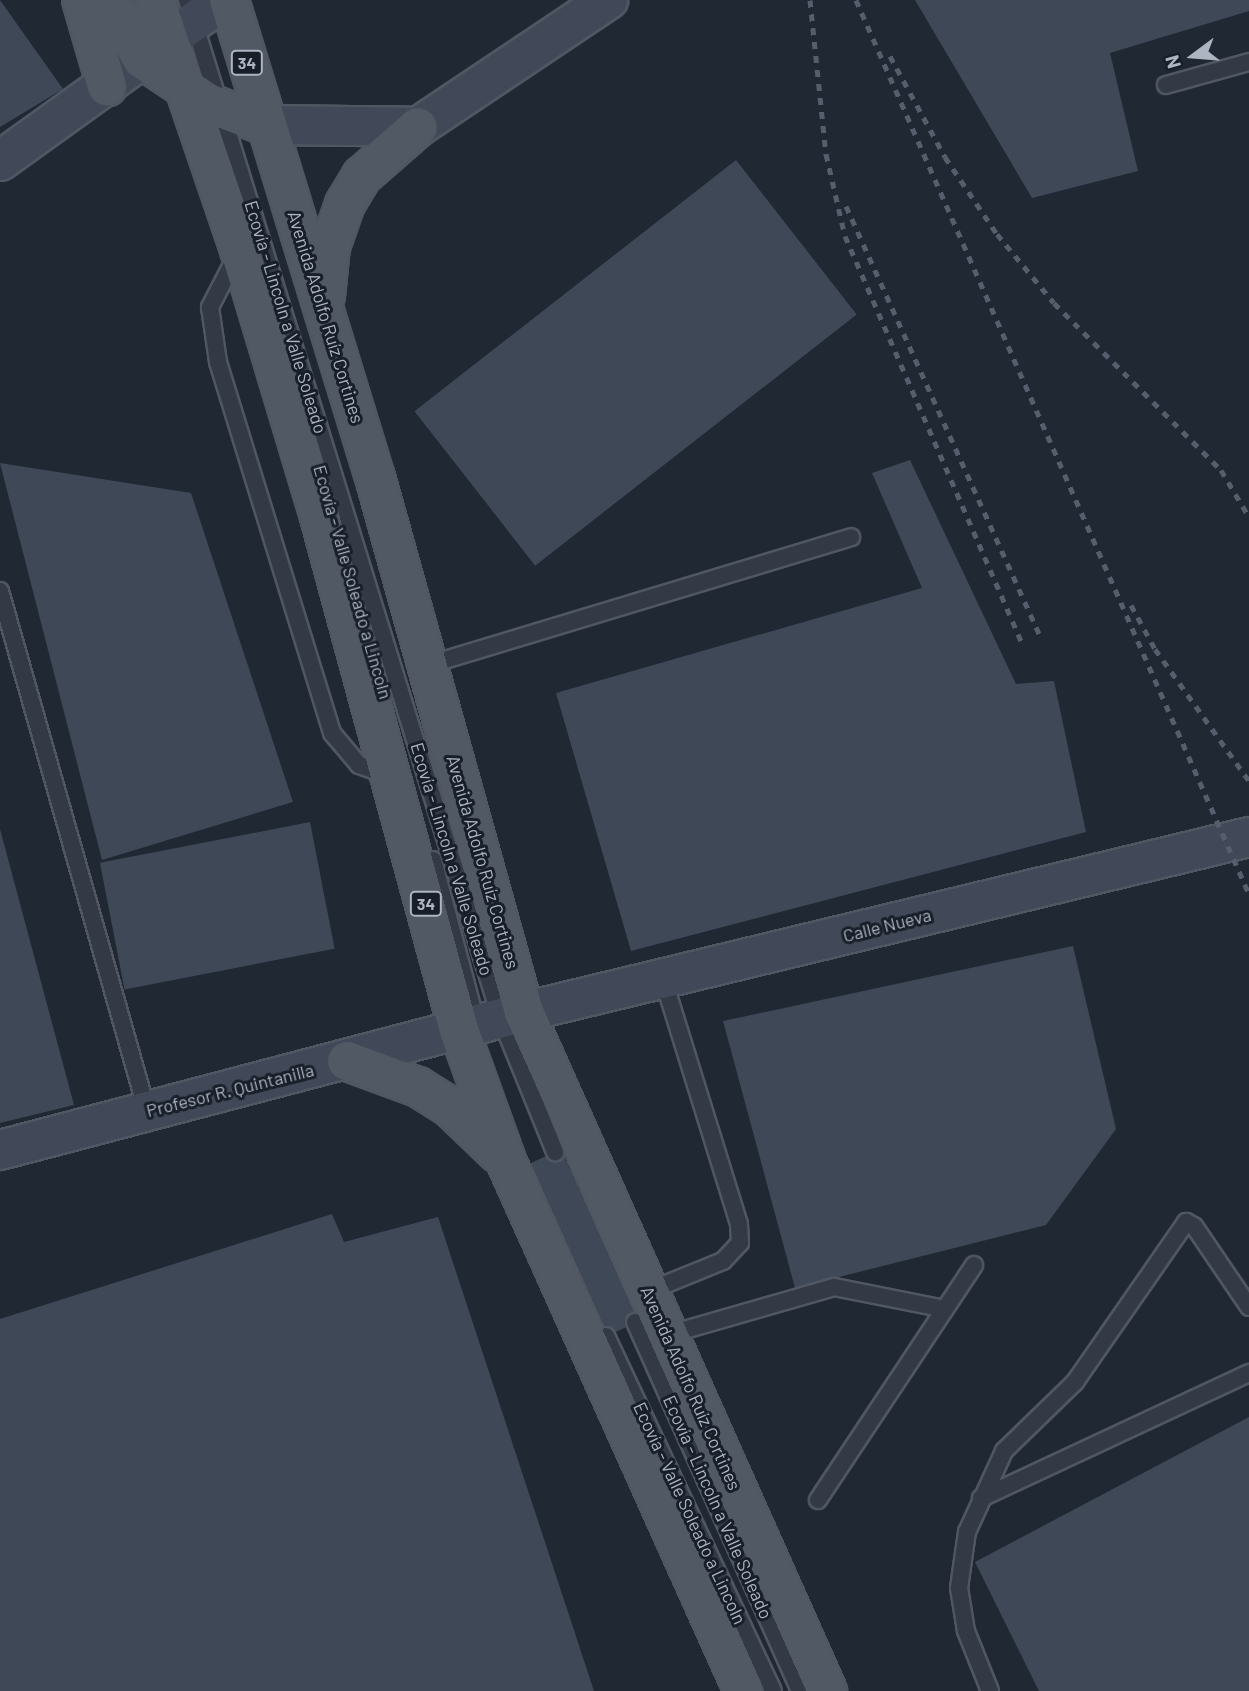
<!DOCTYPE html>
<html>
<head>
<meta charset="utf-8">
<style>
	body { margin:0 }
	#map { position:relative; width:1249px; height:1691px; overflow:hidden; background:#202834; font-family:Barlow,sans-serif }
	div>[style] { position:absolute }
	.building>* { inset:0; background:#3e4857; transform-origin:0 0 }
	.roads { filter:drop-shadow(2px 0 #505763) drop-shadow(-2px 0 #505763) drop-shadow(0 2px #505763) drop-shadow(0 -2px #505763) }
	.lane>* { height:16px; margin:-8px; padding:0 8px; transform-origin:8px; border-radius:8px; background:#333a45 }
	.secondary>* { height:38px; margin:-19px; padding:0 19px; transform-origin:19px; border-radius:19px; background:#414958 }
	.primary>* { height:38px; margin:-19px; padding:0 19px; transform-origin:19px; border-radius:19px; background:#515965 }
	.rail>* { height:5px; margin-top:-2.5px; transform-origin:0; background:repeating-linear-gradient(90deg,#555e6c 0 7px,transparent 0 14px) }
	span { translate:-50% -50%; white-space:nowrap; text-align:center; line-height:1.15; -webkit-text-stroke:6px #181f29; paint-order:stroke }
	.shield-label span { padding:2px 5px; background:#181f29; border:2px solid; border-radius:5px; -webkit-text-stroke-width:0 }
	.shield-label { font-size:16px; color:#adb4c2; font-weight:700 }
	.street-label { font-size:18px; color:#adb4c2 }
	.north { position:absolute; left:1158px; top:21px; width:70px; height:70px; -webkit-text-stroke:5px #181f29; paint-order:stroke; rotate:254deg; font-size:19px; font-weight:700; line-height:28px; text-align:center; color:#adb4c2 }
	.north::after { content:''; display:block; margin:auto; width:24px; height:32px; background:#adb4c2; clip-path:polygon(50% 0,100% 100%,50% 72%,0 100%) }
</style>
</head>
<body>
<div id="map">
	<div class="building">
		<div style="clip-path:polygon(0 0,63px 89px,0 127px)"></div>
		<div style="clip-path:polygon(915px 0,1249px 0,1249px 11px,1110px 53px,1138px 171px,1032px 198px)"></div>
		<div style="left:736px;top:160px;width:196px;height:408px;rotate:52deg"></div>
		<div style="clip-path:polygon(910px 460px,1016px 684px,1054px 681px,1086px 832px,631px 951px,556px 693px,922px 588px,872px 473px)"></div>
		<div style="clip-path:polygon(0 463px,191px 493px,293px 802px,102px 860px)"></div>
		<div style="left:310px;top:822px;width:129px;height:214px;rotate:79deg"></div>
		<div style="clip-path:polygon(0 829px,74px 1105px,0 1123px)"></div>
		<div style="clip-path:polygon(1073px 946px,1116px 1129px,1046px 1225px,795px 1288px,723px 1021px)"></div>
		<div style="left:561px;top:1149px;width:189px;height:50px;rotate:65deg"></div>
		<div style="clip-path:polygon(332px 1214px,344px 1242px,438px 1217px,594px 1691px,0 1691px,0 1319px)"></div>
		<div style="clip-path:polygon(1249px 1417px,1249px 1691px,1039px 1691px,975px 1562px)"></div>
	</div>
	<div class="roads">
		<div class="lane">
			<div style="left:187px;top:0;width:1066px;rotate:72.87deg"></div>
			<div style="left:501px;top:1019px;width:144px;rotate:67.9deg"></div>
			<div style="left:1166px;top:85px;width:86px;rotate:-15.5deg"></div>
			<div style="left:237px;top:255px;width:59px;rotate:117.4deg"></div>
			<div style="left:210px;top:307px;width:56px;rotate:81.7deg"></div>
			<div style="left:218px;top:362px;width:388px;rotate:72.9deg"></div>
			<div style="left:332px;top:733px;width:42px;rotate:49.8deg"></div>
			<div style="left:359px;top:765px;width:30px;rotate:20deg"></div>
			<div style="left:0;top:591px;width:540px;rotate:74.21deg"></div>
			<div style="left:428px;top:665px;width:442px;rotate:-16.8deg"></div>
			<div style="left:433px;top:860px;width:171px;rotate:75.1deg"></div>
			<div style="left:649px;top:1291px;width:80px;rotate:-22.1deg"></div>
			<div style="left:723px;top:1261px;width:25px;rotate:-47deg"></div>
			<div style="left:740px;top:1243px;width:19px;rotate:-93deg"></div>
			<div style="left:739px;top:1224px;width:257px;rotate:-107.2deg"></div>
			<div style="left:635px;top:1322px;width:404px;rotate:65.9deg"></div>
			<div style="left:667px;top:1335px;width:174px;rotate:-16deg"></div>
			<div style="left:834px;top:1287px;width:113px;rotate:11.2deg"></div>
			<div style="left:606px;top:1336px;width:392px;rotate:64.8deg"></div>
			<div style="left:981px;top:1498px;width:296px;rotate:-25deg"></div>
			<div style="left:818px;top:1500px;width:282px;rotate:-56.4deg"></div>
			<div style="left:990px;top:1691px;width:65px;rotate:-111.8deg"></div>
			<div style="left:966px;top:1631px;width:44px;rotate:-99.2deg"></div>
			<div style="left:959px;top:1588px;width:57px;rotate:-81.9deg"></div>
			<div style="left:967px;top:1532px;width:89px;rotate:-65.4deg"></div>
			<div style="left:1004px;top:1451px;width:99px;rotate:-44.2deg"></div>
			<div style="left:1075px;top:1382px;width:195px;rotate:-55.2deg"></div>
			<div style="left:1186px;top:1222px;width:9px;rotate:27deg"></div>
			<div style="left:1194px;top:1226px;width:98px;rotate:55.8deg"></div>
		</div>
		<div class="secondary">
			<div style="left:265px;top:125px;width:153px;rotate:0.7deg"></div>
			<div style="left:418px;top:127px;width:229px;rotate:-33.8deg"></div>
			<div style="left:0;top:161px;width:276px;rotate:-35.7deg"></div>
			<div style="left:0;top:1150px;width:542px;rotate:-14.75deg"></div>
			<div style="left:524px;top:1012px;width:746px;rotate:-13.57deg"></div>
		</div>
		<div class="primary">
			<div style="left:82px;top:0;width:90px;rotate:73.8deg"></div>
			<div style="left:110px;top:0;width:67px;rotate:61.5deg"></div>
			<div style="left:142px;top:59px;width:79px;rotate:33.7deg"></div>
			<div style="left:208px;top:103px;width:61px;rotate:21.1deg"></div>
			<div style="left:155px;top:0;width:264px;rotate:71.2deg"></div>
			<div style="left:240px;top:250px;width:279px;rotate:73.3deg"></div>
			<div style="left:320px;top:517px;width:531px;rotate:74.84deg"></div>
			<div style="left:459px;top:1030px;width:141px;rotate:70.2deg"></div>
			<div style="left:507px;top:1163px;width:579px;rotate:65.83deg"></div>
			<div style="left:229px;top:0;width:499px;rotate:73deg"></div>
			<div style="left:375px;top:477px;width:555px;rotate:74.44deg"></div>
			<div style="left:524px;top:1012px;width:744px;rotate:65.95deg"></div>
			<div style="left:325px;top:296px;width:49px;rotate:-84.2deg"></div>
			<div style="left:330px;top:247px;width:46px;rotate:-70.8deg"></div>
			<div style="left:345px;top:204px;width:33px;rotate:-59deg"></div>
			<div style="left:362px;top:176px;width:74px;rotate:-41.2deg"></div>
			<div style="left:347px;top:1061px;width:76px;rotate:20.1deg"></div>
			<div style="left:418px;top:1087px;width:38px;rotate:32deg"></div>
			<div style="left:450px;top:1107px;width:66px;rotate:43.8deg"></div>
		</div>
	</div>
	<div class="rail">
		<div style="left:810px;top:0;width:155px;rotate:84.1deg"></div>
		<div style="left:826px;top:154px;width:84px;rotate:77deg"></div>
		<div style="left:845px;top:236px;width:444px;rotate:66.5deg"></div>
		<div style="left:856px;top:0;width:977px;rotate:66.27deg"></div>
		<div style="left:890px;top:56px;width:115px;rotate:61.4deg"></div>
		<div style="left:945px;top:157px;width:93px;rotate:56deg"></div>
		<div style="left:997px;top:234px;width:89px;rotate:50.4deg"></div>
		<div style="left:1054px;top:303px;width:236px;rotate:45deg"></div>
		<div style="left:1221px;top:470px;width:55px;rotate:59.2deg"></div>
		<div style="left:846px;top:206px;width:472px;rotate:65.7deg"></div>
		<div style="left:1131px;top:605px;width:50px;rotate:61.4deg"></div>
		<div style="left:1155px;top:649px;width:162px;rotate:54.5deg"></div>
	</div>
	<div class="shield-label">
		<span style="left:247px;top:63px">34</span>
		<span style="left:426px;top:904px">34</span>
	</div>
	<div class="street-label">
		<span style="left:286px;top:317px;rotate:73deg">Ecovía - Lincoln a Valle Soleado</span>
		<span style="left:326px;top:317px;rotate:73deg">Avenida Adolfo Ruíz Cortines</span>
		<span style="left:353px;top:582px;rotate:74deg">Ecovía - Valle Soleado a Lincoln</span>
		<span style="left:452px;top:859px;rotate:73deg">Ecovía - Lincoln a Valle Soleado</span>
		<span style="left:483px;top:862px;rotate:74deg">Avenida Adolfo Ruíz Cortines</span>
		<span style="left:887px;top:925px;rotate:-14deg">Calle Nueva</span>
		<span style="left:230px;top:1090px;rotate:-14deg">Profesor R. Quintanilla</span>
		<span style="left:691px;top:1388px;rotate:66deg">Avenida Adolfo Ruíz Cortines</span>
		<span style="left:718px;top:1507px;rotate:66deg">Ecovía - Lincoln a Valle Soleado</span>
		<span style="left:690px;top:1513px;rotate:65deg">Ecovía - Valle Soleado a Lincoln</span>
	</div>
	<div class="north">N</div>
</div>
</body>
</html>
